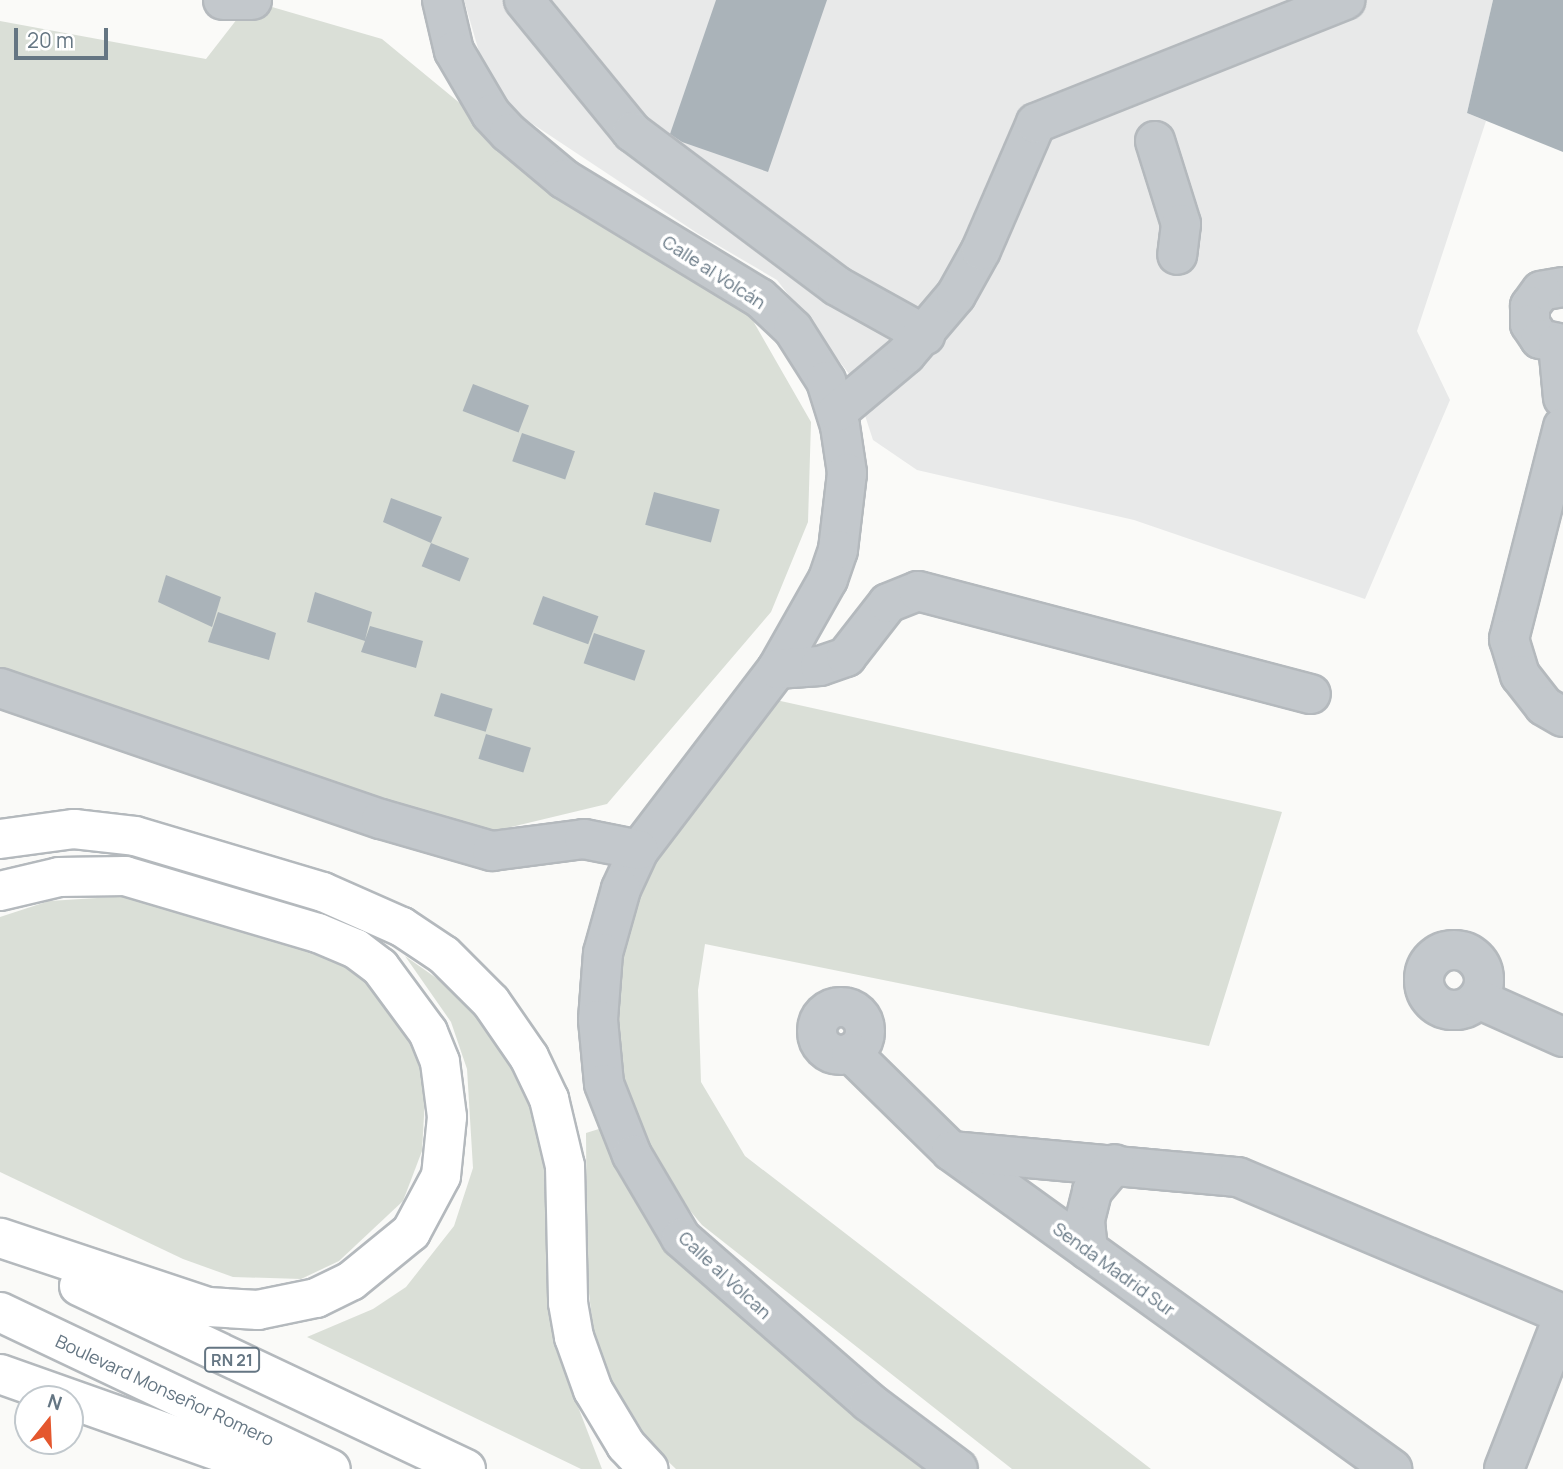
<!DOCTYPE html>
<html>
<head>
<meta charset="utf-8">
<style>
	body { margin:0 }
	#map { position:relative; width:1563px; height:1469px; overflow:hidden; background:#fafaf8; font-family:Manrope,sans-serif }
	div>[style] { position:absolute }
	.built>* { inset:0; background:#e8e9e9 }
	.green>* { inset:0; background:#dadfd7 }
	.building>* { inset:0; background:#aab3b9; transform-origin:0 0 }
	.roads { filter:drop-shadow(2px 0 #b4b9bd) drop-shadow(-2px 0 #b4b9bd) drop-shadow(0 2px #b4b9bd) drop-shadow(0 -2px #b4b9bd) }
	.minor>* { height:38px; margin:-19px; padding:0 19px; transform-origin:19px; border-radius:19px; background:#c3c8cc }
	.minor>.ring { margin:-19px; padding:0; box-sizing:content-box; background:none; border:38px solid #c3c8cc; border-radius:50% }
	.highway>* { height:38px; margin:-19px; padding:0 19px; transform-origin:19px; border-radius:19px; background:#fff }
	span { translate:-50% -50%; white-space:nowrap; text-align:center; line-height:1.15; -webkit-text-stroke:7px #fff; paint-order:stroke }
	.shield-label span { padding:2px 5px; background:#fff; border:2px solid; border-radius:5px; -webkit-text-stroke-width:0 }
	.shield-label { font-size:16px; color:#657683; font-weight:700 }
	.street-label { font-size:18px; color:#657683 }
	.north { position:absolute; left:14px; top:1385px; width:70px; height:70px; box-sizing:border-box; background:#fff; border:2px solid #c1c8cd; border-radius:50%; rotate:18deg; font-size:19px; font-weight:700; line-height:28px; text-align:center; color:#657683 }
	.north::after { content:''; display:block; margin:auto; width:24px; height:32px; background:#e4572e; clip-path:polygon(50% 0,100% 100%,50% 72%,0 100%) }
	.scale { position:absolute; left:14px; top:28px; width:94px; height:32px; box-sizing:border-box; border:4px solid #657683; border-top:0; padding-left:9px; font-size:21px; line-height:24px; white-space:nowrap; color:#657683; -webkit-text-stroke:5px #fff; paint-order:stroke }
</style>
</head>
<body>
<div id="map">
	<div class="built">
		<div style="clip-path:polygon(464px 0,1493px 0,1467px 113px,1486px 121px,1417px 331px,1450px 400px,1365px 599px,1134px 520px,917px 470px,873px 440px,853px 379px,777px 280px,697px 233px,513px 111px,482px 62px)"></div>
	</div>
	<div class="green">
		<div style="clip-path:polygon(251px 1px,382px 39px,599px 218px,748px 312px,811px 422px,808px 522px,771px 612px,607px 804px,473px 836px,0 670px,0 21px,206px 59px)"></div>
		<div style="clip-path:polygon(767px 698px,1282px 812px,1209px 1046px,705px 944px,698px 990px,701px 1082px,745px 1156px,1151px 1469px,1012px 1469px,702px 1225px,657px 1171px,620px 1100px,610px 1018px,622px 920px,660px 843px)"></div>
		<div style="clip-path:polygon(129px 896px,344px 959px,395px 1006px,419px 1049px,425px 1098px,422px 1151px,403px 1201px,339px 1261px,301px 1279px,233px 1277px,183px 1259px,0 1172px,0 917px,49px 901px)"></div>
		<div style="clip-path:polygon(405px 956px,479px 1008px,525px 1087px,552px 1162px,555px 1347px,602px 1469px,581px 1469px,307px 1337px,373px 1309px,406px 1287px,454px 1226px,473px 1168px,467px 1069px,451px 1022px)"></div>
		<div style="clip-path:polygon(602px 1128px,630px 1184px,949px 1469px,676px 1469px,653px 1447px,600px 1363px,592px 1320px,587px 1275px,586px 1133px)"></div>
	</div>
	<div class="building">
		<div style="clip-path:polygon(716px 0,827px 0,768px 172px,682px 142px,670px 134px)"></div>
		<div style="clip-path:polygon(1493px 0,1563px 0,1563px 152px,1467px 113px)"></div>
		<div style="left:473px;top:384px;width:60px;height:29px;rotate:21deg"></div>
		<div style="left:522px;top:433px;width:56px;height:30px;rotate:19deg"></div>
		<div style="left:654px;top:492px;width:68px;height:34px;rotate:15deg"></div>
		<div style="clip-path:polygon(391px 498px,442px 517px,431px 543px,383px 522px)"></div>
		<div style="left:431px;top:543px;width:41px;height:25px;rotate:22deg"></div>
		<div style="clip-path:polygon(166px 575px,221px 597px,212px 627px,158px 602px)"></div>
		<div style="clip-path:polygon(315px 592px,372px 612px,365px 640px,370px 626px,423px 641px,416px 668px,361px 652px,365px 641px,307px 622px)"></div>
		<div style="left:543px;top:596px;width:59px;height:30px;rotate:20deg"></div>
		<div style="clip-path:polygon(218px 612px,276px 633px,269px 660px,208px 642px)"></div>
		<div style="left:594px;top:633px;width:54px;height:32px;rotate:19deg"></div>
		<div style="left:441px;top:693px;width:54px;height:24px;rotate:17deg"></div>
		<div style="left:486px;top:734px;width:47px;height:26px;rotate:17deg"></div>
	</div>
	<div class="roads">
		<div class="minor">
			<div style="left:223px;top:0;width:29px"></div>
			<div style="left:442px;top:0;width:52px;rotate:76.8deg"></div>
			<div style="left:454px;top:51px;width:73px;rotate:59.6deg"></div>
			<div style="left:491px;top:114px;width:26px;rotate:47deg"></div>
			<div style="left:509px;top:133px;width:72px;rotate:39.9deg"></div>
			<div style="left:564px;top:179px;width:229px;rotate:31.3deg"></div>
			<div style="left:760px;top:298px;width:45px;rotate:43.2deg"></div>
			<div style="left:793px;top:329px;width:62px;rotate:57.6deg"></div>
			<div style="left:826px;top:381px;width:47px;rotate:72.7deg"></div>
			<div style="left:840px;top:426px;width:48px;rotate:81.5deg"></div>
			<div style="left:847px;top:473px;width:78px;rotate:96.7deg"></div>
			<div style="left:838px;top:550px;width:31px;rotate:109deg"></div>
			<div style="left:828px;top:579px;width:103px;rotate:119.5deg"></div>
			<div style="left:777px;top:669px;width:228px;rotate:127.3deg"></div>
			<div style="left:639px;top:850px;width:43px;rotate:114.8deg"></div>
			<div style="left:621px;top:889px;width:66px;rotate:105.7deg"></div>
			<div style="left:603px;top:953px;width:67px;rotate:94.3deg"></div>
			<div style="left:598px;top:1020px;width:64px;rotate:84.6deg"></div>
			<div style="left:604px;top:1084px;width:76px;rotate:68.5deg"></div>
			<div style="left:632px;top:1155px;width:96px;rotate:59.4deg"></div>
			<div style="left:681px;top:1238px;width:249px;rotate:41.1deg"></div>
			<div style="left:869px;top:1402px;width:111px;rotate:37deg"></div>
			<div style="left:524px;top:0;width:171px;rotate:50.7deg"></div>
			<div style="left:632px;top:132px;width:256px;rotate:36.9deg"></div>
			<div style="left:837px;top:286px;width:101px;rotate:29.1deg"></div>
			<div style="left:1155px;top:141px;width:87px;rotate:72.6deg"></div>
			<div style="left:1181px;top:224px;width:31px;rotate:97deg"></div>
			<div style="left:1563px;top:287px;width:22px;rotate:170deg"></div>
			<div style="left:1541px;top:291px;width:19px;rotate:126deg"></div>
			<div style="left:1530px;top:306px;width:18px;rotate:90deg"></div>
			<div style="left:1530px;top:324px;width:18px;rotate:56deg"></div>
			<div style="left:1540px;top:339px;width:24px;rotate:12deg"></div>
			<div style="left:1558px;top:344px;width:54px;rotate:84.7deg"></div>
			<div style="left:837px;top:412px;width:90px;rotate:-40deg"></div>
			<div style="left:906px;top:354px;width:77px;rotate:-49.7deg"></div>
			<div style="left:956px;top:295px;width:51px;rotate:-60.9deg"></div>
			<div style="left:981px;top:250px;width:138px;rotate:-66.6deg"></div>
			<div style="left:1036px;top:123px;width:333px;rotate:-21.7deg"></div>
			<div style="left:1563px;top:427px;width:219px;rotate:104.3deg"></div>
			<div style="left:1509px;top:639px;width:38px;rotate:73deg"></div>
			<div style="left:1520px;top:675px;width:39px;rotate:52deg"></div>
			<div style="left:1544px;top:706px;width:22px;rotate:30deg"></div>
			<div style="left:777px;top:669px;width:43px;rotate:-4deg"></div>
			<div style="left:820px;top:666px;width:28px;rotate:-19deg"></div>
			<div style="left:846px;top:657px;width:68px;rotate:-52.1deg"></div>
			<div style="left:888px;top:603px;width:32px;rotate:-22deg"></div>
			<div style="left:918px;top:591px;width:406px;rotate:14.7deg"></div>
			<div style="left:0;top:688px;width:403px;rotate:19deg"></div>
			<div style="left:381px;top:819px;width:116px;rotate:16.1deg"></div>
			<div style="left:492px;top:851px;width:93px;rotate:-7.4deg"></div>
			<div style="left:584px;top:839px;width:56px;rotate:11.3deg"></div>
			<div class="ring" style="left:1424px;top:950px;width:22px;height:22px"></div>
			<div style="left:1478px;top:999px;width:93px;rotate:24.1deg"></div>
			<div class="ring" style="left:817px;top:1007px;width:10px;height:10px"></div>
			<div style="left:851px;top:1053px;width:140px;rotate:44.4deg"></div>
			<div style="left:951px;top:1151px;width:544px;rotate:35.79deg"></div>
			<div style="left:951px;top:1151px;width:288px;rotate:5.2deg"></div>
			<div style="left:1238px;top:1177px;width:353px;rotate:22.9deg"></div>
			<div style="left:1088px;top:1250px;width:30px;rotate:-96deg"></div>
			<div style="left:1085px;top:1220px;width:30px;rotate:-76deg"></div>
			<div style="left:1092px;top:1191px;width:35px;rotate:-50deg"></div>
			<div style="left:1504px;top:1469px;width:162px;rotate:-68.7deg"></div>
		</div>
		<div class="highway">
			<div style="left:0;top:839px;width:75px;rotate:-7.7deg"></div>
			<div style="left:74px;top:829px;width:61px;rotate:6.5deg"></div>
			<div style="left:135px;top:836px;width:196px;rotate:16.6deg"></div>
			<div style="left:323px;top:892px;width:86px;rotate:23.9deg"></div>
			<div style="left:402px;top:927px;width:50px;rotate:33.7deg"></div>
			<div style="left:444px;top:955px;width:66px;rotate:45deg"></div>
			<div style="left:491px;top:1002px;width:67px;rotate:55.4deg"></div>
			<div style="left:529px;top:1057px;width:47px;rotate:64.5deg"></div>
			<div style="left:549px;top:1099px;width:69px;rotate:76.6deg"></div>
			<div style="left:565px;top:1166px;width:137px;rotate:88.7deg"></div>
			<div style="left:568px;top:1303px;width:35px;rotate:80deg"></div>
			<div style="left:574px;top:1337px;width:56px;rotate:70.3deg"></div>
			<div style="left:593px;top:1390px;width:64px;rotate:59deg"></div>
			<div style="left:626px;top:1445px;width:33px;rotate:47deg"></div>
			<div style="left:0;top:891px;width:61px;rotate:-13.3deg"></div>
			<div style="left:59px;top:877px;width:66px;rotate:-0.9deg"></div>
			<div style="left:125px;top:876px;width:201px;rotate:16.5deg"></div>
			<div style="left:318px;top:933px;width:41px;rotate:22.8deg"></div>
			<div style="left:356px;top:949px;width:30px;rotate:37deg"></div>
			<div style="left:380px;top:967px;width:81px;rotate:53.6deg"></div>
			<div style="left:428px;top:1032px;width:32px;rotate:68deg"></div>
			<div style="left:440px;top:1062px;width:55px;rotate:82.7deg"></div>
			<div style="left:447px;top:1117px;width:59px;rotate:95.8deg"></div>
			<div style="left:441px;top:1176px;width:64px;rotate:118.2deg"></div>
			<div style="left:411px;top:1232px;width:77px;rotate:140.8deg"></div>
			<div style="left:351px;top:1281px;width:39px;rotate:154deg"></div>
			<div style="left:316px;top:1298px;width:59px;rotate:168.3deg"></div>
			<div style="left:258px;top:1310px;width:50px;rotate:-176.6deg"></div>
			<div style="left:208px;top:1307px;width:219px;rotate:-161.6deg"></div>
			<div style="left:79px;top:1286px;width:428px;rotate:25.3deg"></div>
			<div style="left:0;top:1312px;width:366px;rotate:25.4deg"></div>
			<div style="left:0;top:1374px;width:285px;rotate:19.5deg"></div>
		</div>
	</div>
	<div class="shield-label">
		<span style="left:232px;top:1360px">RN 21</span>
	</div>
	<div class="street-label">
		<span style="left:714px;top:272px;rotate:33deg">Calle al Volcán</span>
		<span style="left:1114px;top:1269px;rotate:36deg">Senda Madrid Sur</span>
		<span style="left:725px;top:1275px;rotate:43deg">Calle al Volcan</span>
		<span style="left:165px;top:1390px;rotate:25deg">Boulevard Monseñor Romero</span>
	</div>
	<div class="north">N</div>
	<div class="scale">20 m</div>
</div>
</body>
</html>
